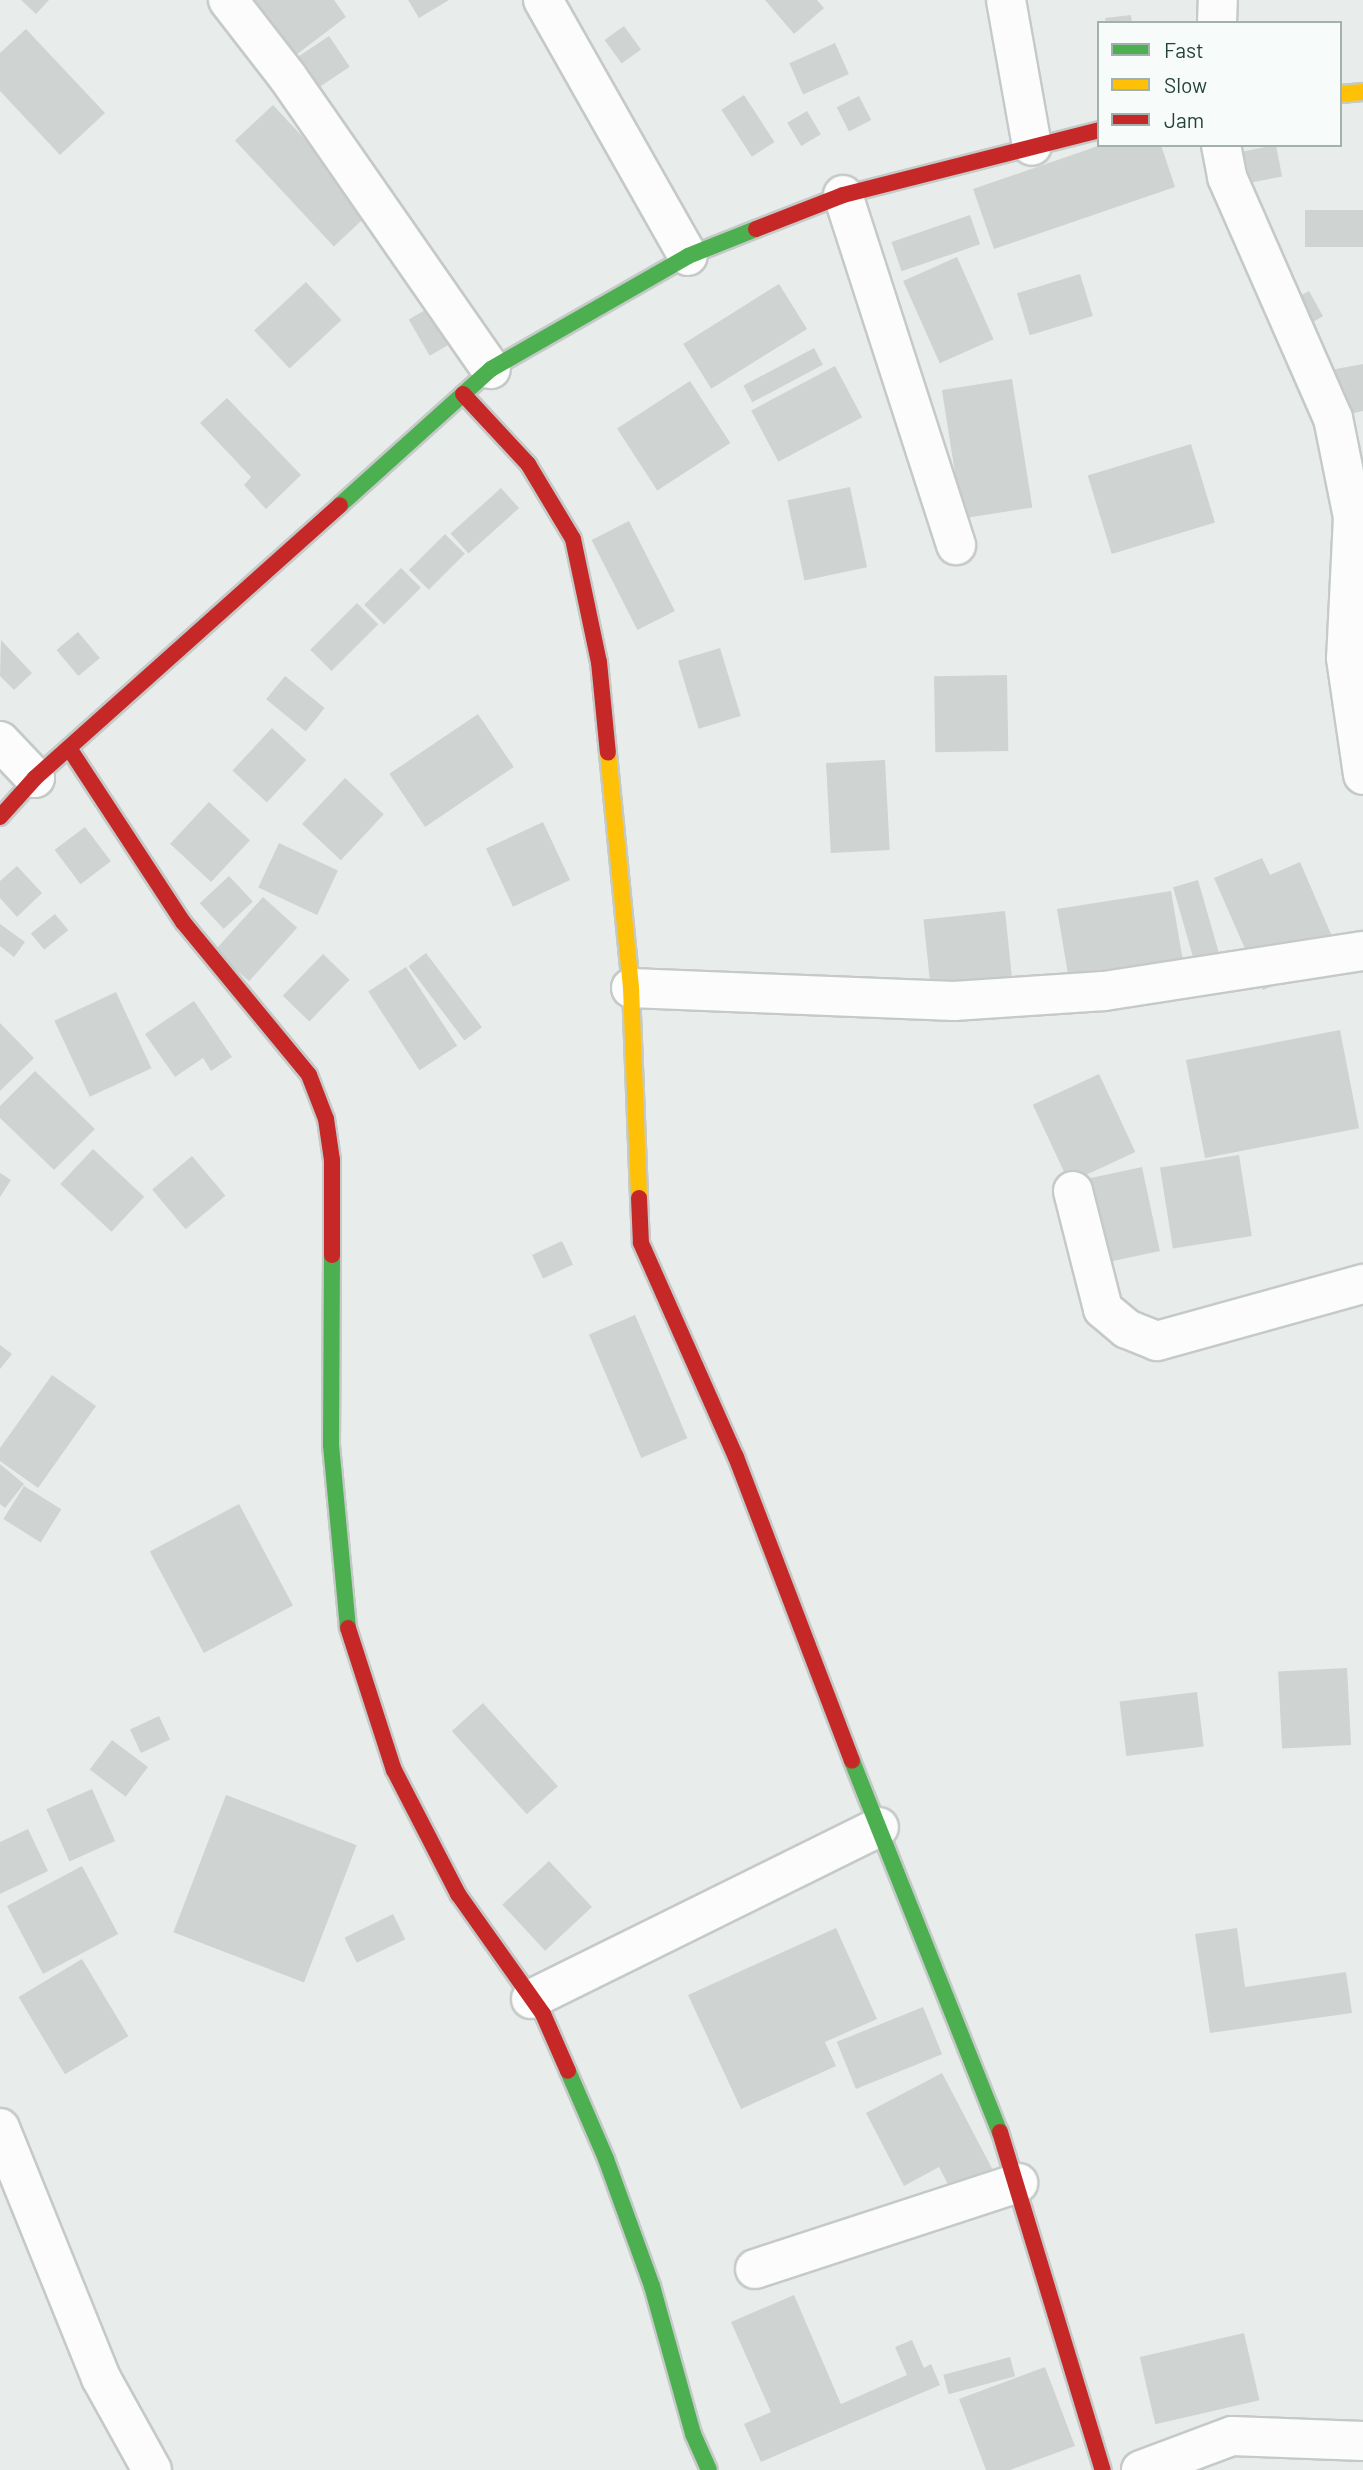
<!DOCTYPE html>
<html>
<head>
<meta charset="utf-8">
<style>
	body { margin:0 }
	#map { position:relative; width:1363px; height:2470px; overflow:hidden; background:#e8edeb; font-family:Barlow,sans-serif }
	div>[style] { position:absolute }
	.building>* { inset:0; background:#cfd4d2; transform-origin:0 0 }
	.roads { filter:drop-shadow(2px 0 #c5cac8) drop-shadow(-2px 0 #c5cac8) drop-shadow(0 2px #c5cac8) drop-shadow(0 -2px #c5cac8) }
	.street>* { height:38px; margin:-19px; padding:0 19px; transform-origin:19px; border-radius:19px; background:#fcfcfc }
	.fast>* { height:16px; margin:-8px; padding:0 8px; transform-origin:8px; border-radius:8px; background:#4caf50 }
	.slow>* { height:16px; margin:-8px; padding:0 8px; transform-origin:8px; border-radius:8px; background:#ffc107 }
	.jam>* { height:16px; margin:-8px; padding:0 8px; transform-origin:8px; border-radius:8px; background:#c62828 }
	span { translate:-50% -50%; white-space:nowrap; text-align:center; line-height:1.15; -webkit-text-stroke:6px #f7fbf9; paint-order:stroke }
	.legend { position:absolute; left:1097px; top:21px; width:245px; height:126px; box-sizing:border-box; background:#f7fbf9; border:2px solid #a3b1ad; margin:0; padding:9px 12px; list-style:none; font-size:21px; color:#24423a }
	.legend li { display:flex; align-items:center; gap:14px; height:35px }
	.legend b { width:35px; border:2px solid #a3b1ad }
</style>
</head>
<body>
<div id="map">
	<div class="building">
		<div style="clip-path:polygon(21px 0,49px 0,36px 14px)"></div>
		<div style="clip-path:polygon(254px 0,334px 0,346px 17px,296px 55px)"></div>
		<div style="clip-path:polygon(408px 0,449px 0,419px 18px)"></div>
		<div style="clip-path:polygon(765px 0,817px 0,824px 8px,794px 34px)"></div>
		<div style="clip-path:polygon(1131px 15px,1132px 23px,1106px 23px,1105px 18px)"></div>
		<div style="left:624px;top:26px;width:29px;height:24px;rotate:54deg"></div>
		<div style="clip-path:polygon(26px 29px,105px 113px,60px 155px,0 91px,0 53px)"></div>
		<div style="left:329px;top:36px;width:37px;height:40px;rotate:56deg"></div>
		<div style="left:835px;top:43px;width:34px;height:50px;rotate:66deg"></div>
		<div style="left:744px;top:95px;width:56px;height:27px;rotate:57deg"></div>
		<div style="left:859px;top:96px;width:27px;height:25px;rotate:63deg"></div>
		<div style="left:273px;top:105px;width:145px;height:52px;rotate:47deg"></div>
		<div style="left:807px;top:111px;width:27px;height:23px;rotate:59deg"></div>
		<div style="clip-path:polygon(1101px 145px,1161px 145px,1175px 187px,994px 249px,973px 189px)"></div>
		<div style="left:1276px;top:145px;width:32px;height:38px;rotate:79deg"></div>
		<div style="left:1363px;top:210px;width:37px;height:58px;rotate:90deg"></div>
		<div style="left:970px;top:215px;width:31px;height:83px;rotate:71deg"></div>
		<div style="left:957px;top:257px;width:90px;height:59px;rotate:66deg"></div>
		<div style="left:1080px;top:274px;width:44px;height:66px;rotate:73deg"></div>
		<div style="left:306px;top:282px;width:52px;height:71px;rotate:47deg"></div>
		<div style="left:779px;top:284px;width:53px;height:113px;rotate:58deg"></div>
		<div style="left:1309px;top:291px;width:29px;height:28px;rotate:61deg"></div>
		<div style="left:439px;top:302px;width:42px;height:35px;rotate:60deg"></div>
		<div style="left:814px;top:348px;width:19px;height:80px;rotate:62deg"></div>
		<div style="clip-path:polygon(1363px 364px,1363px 411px,1335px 417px,1325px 371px)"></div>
		<div style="left:835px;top:366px;width:58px;height:95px;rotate:62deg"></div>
		<div style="left:1012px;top:379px;width:130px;height:71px;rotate:81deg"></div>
		<div style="left:690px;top:381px;width:74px;height:87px;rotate:57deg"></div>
		<div style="clip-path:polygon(227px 398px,301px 475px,266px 509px,244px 485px,251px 477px,200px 423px)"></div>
		<div style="left:1191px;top:444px;width:82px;height:108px;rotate:73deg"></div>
		<div style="left:850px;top:487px;width:82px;height:64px;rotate:78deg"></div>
		<div style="left:501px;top:488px;width:27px;height:68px;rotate:48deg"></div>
		<div style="left:629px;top:521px;width:101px;height:42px;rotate:63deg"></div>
		<div style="left:445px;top:534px;width:28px;height:51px;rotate:45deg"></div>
		<div style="left:401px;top:568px;width:28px;height:52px;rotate:45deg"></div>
		<div style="left:357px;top:603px;width:30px;height:66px;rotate:45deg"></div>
		<div style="left:78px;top:632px;width:34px;height:28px;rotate:50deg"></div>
		<div style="clip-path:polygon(1px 640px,32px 673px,14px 690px,0 676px)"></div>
		<div style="left:720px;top:648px;width:71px;height:44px;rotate:73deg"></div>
		<div style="left:1007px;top:675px;width:76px;height:73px;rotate:89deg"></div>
		<div style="left:285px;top:676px;width:51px;height:30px;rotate:39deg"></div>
		<div style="left:478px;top:714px;width:64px;height:107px;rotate:56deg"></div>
		<div style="left:272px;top:728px;width:47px;height:58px;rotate:43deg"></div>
		<div style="left:885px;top:760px;width:90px;height:59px;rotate:87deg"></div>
		<div style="left:345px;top:778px;width:53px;height:63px;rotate:43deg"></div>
		<div style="left:209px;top:802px;width:56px;height:57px;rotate:43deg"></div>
		<div style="left:543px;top:822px;width:64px;height:63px;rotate:65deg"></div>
		<div style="left:85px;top:827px;width:43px;height:38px;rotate:53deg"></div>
		<div style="left:279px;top:843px;width:65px;height:49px;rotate:25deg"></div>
		<div style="clip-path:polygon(1262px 858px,1270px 875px,1300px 862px,1341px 957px,1263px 990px,1214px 878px)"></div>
		<div style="clip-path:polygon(17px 866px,42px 893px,17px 917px,0 898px,0 881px)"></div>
		<div style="left:229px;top:876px;width:35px;height:40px;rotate:47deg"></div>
		<div style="left:1198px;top:880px;width:102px;height:26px;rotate:74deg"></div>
		<div style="clip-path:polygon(1171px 891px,1183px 961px,1073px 1004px,1057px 909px)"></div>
		<div style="left:263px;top:897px;width:46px;height:72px;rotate:42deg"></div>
		<div style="left:1005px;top:911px;width:97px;height:82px;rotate:84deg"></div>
		<div style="left:55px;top:914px;width:21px;height:31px;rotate:51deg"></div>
		<div style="clip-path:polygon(0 924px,25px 942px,14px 957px,0 946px)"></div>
		<div style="left:426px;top:953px;width:93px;height:22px;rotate:53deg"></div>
		<div style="left:323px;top:954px;width:37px;height:58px;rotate:44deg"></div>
		<div style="left:406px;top:967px;width:94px;height:45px;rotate:57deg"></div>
		<div style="left:116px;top:992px;width:84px;height:68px;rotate:65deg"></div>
		<div style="clip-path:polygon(194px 1001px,232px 1057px,211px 1071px,203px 1058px,175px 1077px,145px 1034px)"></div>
		<div style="clip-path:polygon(0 1023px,34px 1058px,0 1091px)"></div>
		<div style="left:1340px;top:1030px;width:100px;height:157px;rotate:79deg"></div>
		<div style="clip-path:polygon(35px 1071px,95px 1129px,54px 1170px,0 1118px,0 1106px)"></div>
		<div style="left:1099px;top:1074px;width:86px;height:73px;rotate:65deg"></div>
		<div style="left:93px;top:1149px;width:70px;height:48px;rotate:43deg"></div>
		<div style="left:1239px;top:1155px;width:82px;height:80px;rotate:81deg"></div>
		<div style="left:192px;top:1156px;width:52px;height:52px;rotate:50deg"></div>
		<div style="left:1142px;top:1167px;width:86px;height:73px;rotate:78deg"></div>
		<div style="clip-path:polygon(0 1173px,11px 1180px,0 1197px)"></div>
		<div style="left:562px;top:1241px;width:26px;height:33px;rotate:65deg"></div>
		<div style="left:635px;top:1315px;width:134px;height:50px;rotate:67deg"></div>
		<div style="clip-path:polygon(0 1345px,12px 1354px,0 1369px)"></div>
		<div style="clip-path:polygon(52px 1375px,96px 1406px,38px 1488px,0 1461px,0 1448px)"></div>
		<div style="clip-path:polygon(0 1464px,24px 1484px,5px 1508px,0 1504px)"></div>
		<div style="left:24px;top:1486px;width:44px;height:39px;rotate:32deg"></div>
		<div style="left:239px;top:1504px;width:115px;height:101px;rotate:62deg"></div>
		<div style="left:1347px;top:1668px;width:77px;height:69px;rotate:87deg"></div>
		<div style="left:1197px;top:1692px;width:55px;height:78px;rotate:83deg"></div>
		<div style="left:483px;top:1703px;width:112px;height:42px;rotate:48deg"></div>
		<div style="left:159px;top:1716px;width:26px;height:32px;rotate:65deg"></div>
		<div style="left:112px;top:1740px;width:45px;height:37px;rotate:37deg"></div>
		<div style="left:92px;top:1789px;width:57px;height:50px;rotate:66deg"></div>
		<div style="left:226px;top:1795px;width:140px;height:147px;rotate:21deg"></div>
		<div style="clip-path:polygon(28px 1829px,48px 1871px,0 1894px,0 1842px)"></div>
		<div style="left:549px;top:1861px;width:63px;height:64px;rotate:47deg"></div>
		<div style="left:82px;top:1866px;width:77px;height:85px;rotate:62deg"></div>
		<div style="left:393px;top:1914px;width:28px;height:54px;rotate:64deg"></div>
		<div style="clip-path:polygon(836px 1928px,877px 2019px,825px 2042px,836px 2066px,741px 2109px,688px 1995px)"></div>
		<div style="clip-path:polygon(1237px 1928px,1245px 1987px,1346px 1972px,1352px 2013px,1210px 2033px,1195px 1934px)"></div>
		<div style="left:82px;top:1959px;width:90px;height:74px;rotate:59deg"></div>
		<div style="left:923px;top:2007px;width:51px;height:93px;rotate:68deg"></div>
		<div style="clip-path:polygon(942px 2073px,996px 2176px,955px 2198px,939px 2167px,904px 2186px,866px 2113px)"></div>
		<div style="clip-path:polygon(794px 2295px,841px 2404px,907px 2375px,895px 2347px,912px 2340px,924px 2368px,931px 2364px,940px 2385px,761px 2462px,744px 2424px,771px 2412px,731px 2322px)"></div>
		<div style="left:1244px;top:2333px;width:69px;height:107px;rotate:77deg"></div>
		<div style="left:1010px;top:2357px;width:20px;height:69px;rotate:75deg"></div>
		<div style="clip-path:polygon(1045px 2367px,1075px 2446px,1010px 2470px,986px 2470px,959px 2399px)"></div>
	</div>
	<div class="roads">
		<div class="street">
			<div style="left:228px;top:0;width:96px;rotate:52.2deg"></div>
			<div style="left:287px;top:76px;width:357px;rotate:55.2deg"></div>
			<div style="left:543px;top:0;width:294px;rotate:60.5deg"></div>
			<div style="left:1006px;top:0;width:148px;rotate:79.9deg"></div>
			<div style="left:1217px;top:23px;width:23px;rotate:-88deg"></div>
			<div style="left:1221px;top:145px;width:33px;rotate:79deg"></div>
			<div style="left:1227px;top:177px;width:263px;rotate:66.3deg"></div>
			<div style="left:1333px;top:418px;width:101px;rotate:78.6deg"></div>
			<div style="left:1353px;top:517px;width:141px;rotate:92.8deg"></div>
			<div style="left:1346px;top:658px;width:118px;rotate:81.7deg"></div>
			<div style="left:843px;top:195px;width:368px;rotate:72.1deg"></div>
			<div style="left:0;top:741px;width:51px;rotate:46.6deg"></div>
			<div style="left:631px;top:988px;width:323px;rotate:2.3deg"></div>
			<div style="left:954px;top:1001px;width:150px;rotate:-3.8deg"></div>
			<div style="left:1104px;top:991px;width:262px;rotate:-8.8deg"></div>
			<div style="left:1073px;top:1191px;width:122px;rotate:75.7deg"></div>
			<div style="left:1103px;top:1309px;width:31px;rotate:40deg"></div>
			<div style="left:1127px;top:1329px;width:32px;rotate:22deg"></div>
			<div style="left:1157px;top:1341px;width:214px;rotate:-15.5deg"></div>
			<div style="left:531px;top:1999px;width:388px;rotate:-26.3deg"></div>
			<div style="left:0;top:2128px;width:270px;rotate:68deg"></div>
			<div style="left:101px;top:2378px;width:105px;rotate:61deg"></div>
			<div style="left:755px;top:2269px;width:277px;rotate:-18.1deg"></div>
			<div style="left:1141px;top:2470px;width:97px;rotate:-20.5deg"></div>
			<div style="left:1232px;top:2436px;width:131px;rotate:2.2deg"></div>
		</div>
		<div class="fast">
			<div style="left:340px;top:505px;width:203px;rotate:-42deg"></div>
			<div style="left:491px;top:369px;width:227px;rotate:-29.8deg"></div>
			<div style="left:688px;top:256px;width:73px;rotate:-21.7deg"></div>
			<div style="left:332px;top:1255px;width:190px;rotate:90.3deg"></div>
			<div style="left:331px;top:1445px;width:184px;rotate:84.7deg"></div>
			<div style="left:852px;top:1761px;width:399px;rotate:68.3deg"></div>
			<div style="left:568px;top:2071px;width:96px;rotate:66.6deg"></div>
			<div style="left:606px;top:2159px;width:135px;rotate:70.1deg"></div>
			<div style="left:652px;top:2286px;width:154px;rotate:74.5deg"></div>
			<div style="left:693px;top:2434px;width:39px;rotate:66deg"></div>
		</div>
		<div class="slow">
			<div style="left:1340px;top:94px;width:23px;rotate:-5deg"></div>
			<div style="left:608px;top:753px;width:236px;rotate:84.4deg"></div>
			<div style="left:631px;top:988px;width:210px;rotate:87.8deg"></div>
		</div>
		<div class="jam">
			<div style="left:756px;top:229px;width:93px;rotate:-21.3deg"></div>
			<div style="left:843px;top:195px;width:264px;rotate:-14.2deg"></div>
			<div style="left:463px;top:394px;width:96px;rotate:47.1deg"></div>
			<div style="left:528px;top:464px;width:87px;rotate:59deg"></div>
			<div style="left:573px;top:539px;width:126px;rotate:78.1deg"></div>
			<div style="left:599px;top:662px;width:91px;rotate:84.4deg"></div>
			<div style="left:69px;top:748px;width:208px;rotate:56.8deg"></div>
			<div style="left:183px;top:922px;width:198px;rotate:50.5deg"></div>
			<div style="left:309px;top:1075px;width:47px;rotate:68.9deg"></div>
			<div style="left:326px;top:1119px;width:41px;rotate:81.7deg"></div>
			<div style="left:332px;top:1160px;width:95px;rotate:90deg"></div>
			<div style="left:0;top:817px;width:52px;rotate:-48.1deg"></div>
			<div style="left:35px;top:778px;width:409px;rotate:-41.8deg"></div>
			<div style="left:639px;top:1198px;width:45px;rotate:87.5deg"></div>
			<div style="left:641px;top:1243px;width:234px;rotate:66.1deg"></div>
			<div style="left:736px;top:1457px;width:325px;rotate:69.1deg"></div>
			<div style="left:348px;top:1628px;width:149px;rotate:72.1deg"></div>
			<div style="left:394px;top:1770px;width:140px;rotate:62.7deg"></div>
			<div style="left:458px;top:1894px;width:147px;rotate:54.7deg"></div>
			<div style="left:543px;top:2014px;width:62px;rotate:66.3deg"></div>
			<div style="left:1000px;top:2132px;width:353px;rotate:73.1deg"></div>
		</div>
	</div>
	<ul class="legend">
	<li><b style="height:9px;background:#4caf50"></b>Fast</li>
	<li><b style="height:9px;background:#ffc107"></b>Slow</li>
	<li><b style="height:9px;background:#c62828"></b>Jam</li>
	</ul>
</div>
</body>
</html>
